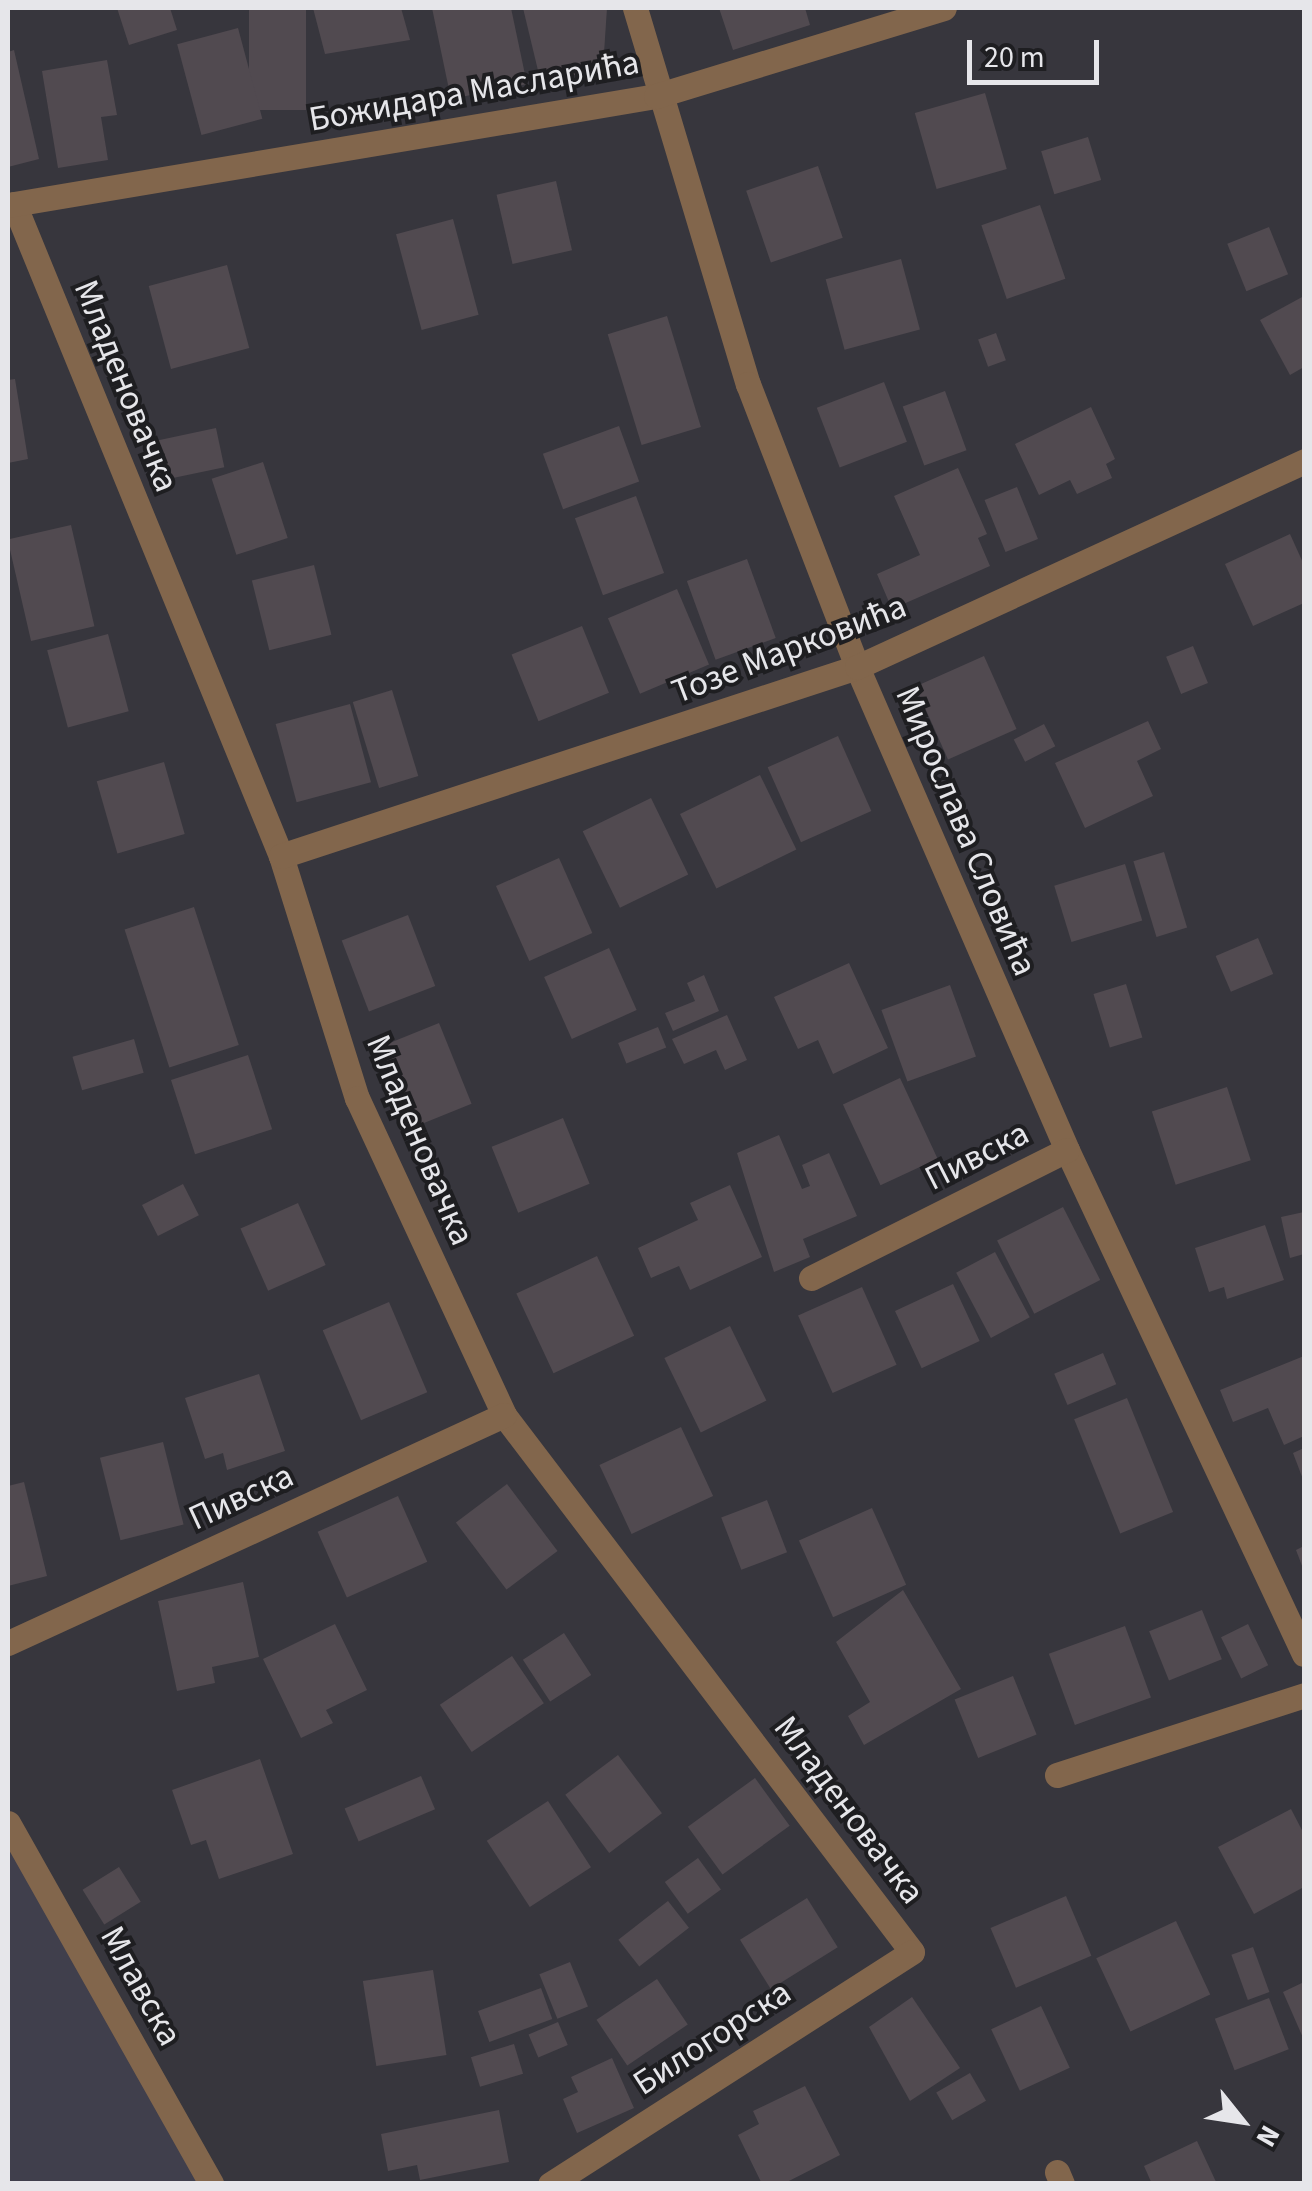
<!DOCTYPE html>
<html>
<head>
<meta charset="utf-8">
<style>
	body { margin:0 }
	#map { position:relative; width:1312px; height:2191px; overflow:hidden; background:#37363d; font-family:"Source Sans 3",sans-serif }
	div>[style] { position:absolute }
	.built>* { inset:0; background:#403f4c }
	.building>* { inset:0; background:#514a50; transform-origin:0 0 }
	.minor>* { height:25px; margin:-12.5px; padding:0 12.5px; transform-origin:12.5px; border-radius:12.5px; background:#82664c }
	span { translate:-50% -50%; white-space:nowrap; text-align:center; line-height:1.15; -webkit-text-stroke:8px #1e1e21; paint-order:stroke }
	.street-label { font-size:35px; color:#e6e6ea }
	.frame { position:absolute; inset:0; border:10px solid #e6e6ea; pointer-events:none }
	.north { position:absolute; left:1192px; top:2071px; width:100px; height:100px; -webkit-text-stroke:8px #1e1e21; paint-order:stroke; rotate:120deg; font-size:28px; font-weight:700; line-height:40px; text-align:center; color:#e6e6ea }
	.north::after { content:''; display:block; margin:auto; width:35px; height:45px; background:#e6e6ea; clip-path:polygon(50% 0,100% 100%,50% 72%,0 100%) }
	.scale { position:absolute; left:967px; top:40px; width:132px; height:45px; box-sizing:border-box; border:5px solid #e6e6ea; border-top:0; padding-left:12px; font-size:30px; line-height:35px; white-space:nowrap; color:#e6e6ea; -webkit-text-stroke:8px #1e1e21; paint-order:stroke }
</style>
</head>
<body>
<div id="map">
	<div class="built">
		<div style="clip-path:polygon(8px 1823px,211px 2183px,8px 2183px)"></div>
	</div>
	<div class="building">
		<div style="clip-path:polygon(117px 8px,170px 8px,177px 30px,129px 45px)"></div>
		<div style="left:249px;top:8px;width:57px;height:102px"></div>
		<div style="clip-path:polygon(313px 8px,401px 8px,410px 40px,325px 54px)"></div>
		<div style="clip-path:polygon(432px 8px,511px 8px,527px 84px,451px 99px)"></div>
		<div style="clip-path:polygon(523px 8px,607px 8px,603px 68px,541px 83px)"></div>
		<div style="clip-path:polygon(719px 8px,805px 8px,810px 25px,733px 50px)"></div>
		<div style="left:238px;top:28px;width:94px;height:63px;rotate:75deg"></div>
		<div style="clip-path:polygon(14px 50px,39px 159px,8px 167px,8px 52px)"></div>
		<div style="clip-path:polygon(107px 60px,117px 115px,101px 117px,108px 160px,58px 168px,42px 71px)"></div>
		<div style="left:985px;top:93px;width:79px;height:73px;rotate:74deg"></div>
		<div style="left:1088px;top:137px;width:45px;height:49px;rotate:73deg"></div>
		<div style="left:818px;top:166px;width:76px;height:76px;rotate:71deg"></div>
		<div style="left:556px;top:181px;width:71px;height:61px;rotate:77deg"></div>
		<div style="left:1040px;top:205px;width:78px;height:62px;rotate:71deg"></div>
		<div style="left:453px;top:219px;width:99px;height:59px;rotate:75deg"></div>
		<div style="left:1269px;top:227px;width:51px;height:45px;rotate:68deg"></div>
		<div style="left:901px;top:259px;width:73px;height:78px;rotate:75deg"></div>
		<div style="left:227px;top:265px;width:86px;height:81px;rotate:75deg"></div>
		<div style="clip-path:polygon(1304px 296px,1304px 367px,1290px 375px,1260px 320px)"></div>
		<div style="left:667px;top:316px;width:116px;height:62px;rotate:73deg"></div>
		<div style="left:996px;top:333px;width:29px;height:19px;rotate:70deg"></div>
		<div style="clip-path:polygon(15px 379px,28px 459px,8px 463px,8px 380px)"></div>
		<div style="left:884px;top:382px;width:64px;height:72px;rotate:69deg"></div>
		<div style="left:945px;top:391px;width:63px;height:45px;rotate:70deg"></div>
		<div style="clip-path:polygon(1091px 407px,1115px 459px,1106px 464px,1112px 478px,1077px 494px,1070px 480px,1039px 495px,1015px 444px)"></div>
		<div style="left:619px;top:426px;width:59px;height:81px;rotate:70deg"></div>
		<div style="left:216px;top:428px;width:40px;height:72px;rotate:78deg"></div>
		<div style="left:263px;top:462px;width:80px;height:54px;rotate:72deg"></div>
		<div style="clip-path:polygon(958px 468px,987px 534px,978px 538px,990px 566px,892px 609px,877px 574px,920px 555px,894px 496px)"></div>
		<div style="left:1017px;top:487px;width:56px;height:35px;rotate:68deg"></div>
		<div style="left:636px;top:496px;width:82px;height:65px;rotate:70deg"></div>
		<div style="left:71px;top:525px;width:104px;height:65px;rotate:77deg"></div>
		<div style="clip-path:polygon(1290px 534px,1304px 565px,1304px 603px,1253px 626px,1225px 564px)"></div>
		<div style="left:747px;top:559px;width:84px;height:64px;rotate:70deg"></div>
		<div style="left:314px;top:565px;width:72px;height:64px;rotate:76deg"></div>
		<div style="left:677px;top:589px;width:82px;height:75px;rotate:67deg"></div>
		<div style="left:582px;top:626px;width:72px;height:76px;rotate:68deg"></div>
		<div style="left:108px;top:634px;width:80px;height:63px;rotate:75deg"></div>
		<div style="left:1193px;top:646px;width:40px;height:29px;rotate:68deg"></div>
		<div style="left:984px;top:656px;width:80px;height:75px;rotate:66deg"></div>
		<div style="left:392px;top:690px;width:90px;height:41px;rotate:73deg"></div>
		<div style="left:350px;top:704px;width:81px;height:77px;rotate:75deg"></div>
		<div style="clip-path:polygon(1148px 721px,1161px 749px,1137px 761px,1153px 796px,1085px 828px,1055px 763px)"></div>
		<div style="left:1044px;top:724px;width:25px;height:34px;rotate:63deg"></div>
		<div style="left:838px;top:736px;width:82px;height:77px;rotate:66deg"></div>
		<div style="left:164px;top:762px;width:75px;height:70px;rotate:74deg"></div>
		<div style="left:760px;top:775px;width:83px;height:89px;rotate:64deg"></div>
		<div style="left:651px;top:798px;width:85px;height:76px;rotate:64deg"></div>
		<div style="left:1164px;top:852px;width:79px;height:32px;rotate:73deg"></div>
		<div style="left:559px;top:858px;width:82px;height:69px;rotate:66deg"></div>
		<div style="left:1125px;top:864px;width:59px;height:74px;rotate:73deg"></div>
		<div style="left:194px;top:907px;width:145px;height:73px;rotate:72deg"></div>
		<div style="left:408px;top:915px;width:76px;height:71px;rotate:69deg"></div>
		<div style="left:1258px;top:938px;width:39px;height:46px;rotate:67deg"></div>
		<div style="left:609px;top:948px;width:68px;height:71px;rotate:66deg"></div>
		<div style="clip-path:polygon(849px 963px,888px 1048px,833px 1074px,818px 1040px,798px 1049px,774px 997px)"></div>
		<div style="clip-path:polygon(704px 975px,719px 1011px,673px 1031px,665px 1013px,695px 1001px,687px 983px)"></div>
		<div style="left:1126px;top:984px;width:56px;height:34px;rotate:73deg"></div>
		<div style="left:950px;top:985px;width:76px;height:73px;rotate:70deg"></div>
		<div style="clip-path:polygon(727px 1015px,747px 1060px,725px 1070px,716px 1050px,684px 1064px,672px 1039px)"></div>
		<div style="left:439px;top:1023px;width:87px;height:68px;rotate:68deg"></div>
		<div style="left:658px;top:1027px;width:22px;height:43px;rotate:68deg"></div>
		<div style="left:134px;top:1039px;width:35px;height:64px;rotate:74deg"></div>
		<div style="left:248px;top:1055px;width:78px;height:81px;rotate:72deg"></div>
		<div style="left:900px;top:1078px;width:89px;height:63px;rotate:65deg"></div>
		<div style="left:1227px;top:1087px;width:77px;height:79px;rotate:72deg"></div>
		<div style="left:563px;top:1118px;width:71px;height:77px;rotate:68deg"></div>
		<div style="clip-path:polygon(779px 1135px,802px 1189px,810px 1186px,802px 1165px,829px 1153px,857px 1216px,803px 1239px,810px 1257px,774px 1272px,737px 1153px)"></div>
		<div style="left:183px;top:1184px;width:35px;height:46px;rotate:63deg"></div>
		<div style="clip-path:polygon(730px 1185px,762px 1257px,690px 1290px,679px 1266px,651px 1278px,638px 1248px,698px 1220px,690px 1203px)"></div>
		<div style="left:298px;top:1203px;width:68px;height:63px;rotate:66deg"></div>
		<div style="left:1063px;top:1207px;width:82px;height:74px;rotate:63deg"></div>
		<div style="clip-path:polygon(1304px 1212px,1304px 1254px,1290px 1258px,1281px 1217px)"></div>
		<div style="clip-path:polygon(1265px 1225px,1284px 1280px,1227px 1299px,1224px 1287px,1209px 1292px,1195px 1248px)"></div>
		<div style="left:995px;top:1252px;width:74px;height:44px;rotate:62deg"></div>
		<div style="left:597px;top:1256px;width:88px;height:89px;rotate:65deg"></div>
		<div style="left:953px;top:1284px;width:63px;height:64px;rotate:65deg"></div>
		<div style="left:862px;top:1287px;width:85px;height:70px;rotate:66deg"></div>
		<div style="left:389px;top:1302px;width:98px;height:72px;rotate:67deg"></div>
		<div style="left:730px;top:1326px;width:83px;height:73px;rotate:64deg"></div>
		<div style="left:1103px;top:1353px;width:34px;height:53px;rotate:67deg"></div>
		<div style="clip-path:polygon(1304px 1356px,1304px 1436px,1284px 1445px,1268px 1408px,1233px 1422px,1220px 1390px)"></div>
		<div style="clip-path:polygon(259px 1374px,285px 1451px,227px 1470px,223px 1453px,205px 1459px,185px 1398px)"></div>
		<div style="left:1127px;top:1398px;width:123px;height:57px;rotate:68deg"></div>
		<div style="left:681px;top:1427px;width:76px;height:90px;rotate:65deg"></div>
		<div style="left:163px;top:1442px;width:85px;height:65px;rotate:76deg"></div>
		<div style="clip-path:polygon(1304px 1448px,1304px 1482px,1293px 1453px)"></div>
		<div style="clip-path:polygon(24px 1482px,47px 1576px,8px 1586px,8px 1486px)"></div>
		<div style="left:507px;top:1484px;width:84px;height:64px;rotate:53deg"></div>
		<div style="left:398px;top:1496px;width:72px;height:88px;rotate:66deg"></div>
		<div style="left:767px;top:1500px;width:56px;height:49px;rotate:69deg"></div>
		<div style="left:872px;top:1508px;width:84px;height:80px;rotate:66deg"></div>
		<div style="clip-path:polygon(1304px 1546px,1304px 1571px,1296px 1550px)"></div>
		<div style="clip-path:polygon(243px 1582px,259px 1657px,212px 1667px,215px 1683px,177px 1691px,158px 1601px)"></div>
		<div style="clip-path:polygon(903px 1590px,961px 1689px,864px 1745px,848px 1716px,870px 1702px,836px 1642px)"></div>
		<div style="left:1202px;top:1610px;width:53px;height:57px;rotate:68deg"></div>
		<div style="clip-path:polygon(335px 1624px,367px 1690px,326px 1710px,333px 1723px,301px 1738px,263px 1659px)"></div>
		<div style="left:1248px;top:1624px;width:46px;height:30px;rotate:64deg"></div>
		<div style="left:1125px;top:1626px;width:76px;height:81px;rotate:70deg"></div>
		<div style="left:564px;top:1633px;width:50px;height:49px;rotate:57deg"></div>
		<div style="left:512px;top:1656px;width:57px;height:87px;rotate:56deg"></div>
		<div style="left:1013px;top:1676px;width:63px;height:63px;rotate:68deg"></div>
		<div style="left:618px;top:1755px;width:73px;height:66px;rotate:53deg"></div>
		<div style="clip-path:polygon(260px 1759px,293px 1854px,219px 1879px,206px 1840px,191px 1845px,172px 1790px)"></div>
		<div style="left:421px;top:1776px;width:36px;height:83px;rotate:67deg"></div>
		<div style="left:755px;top:1778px;width:59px;height:83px;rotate:54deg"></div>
		<div style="left:548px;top:1801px;width:79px;height:73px;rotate:57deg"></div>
		<div style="clip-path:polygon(1291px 1809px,1304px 1834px,1304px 1887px,1254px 1914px,1218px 1847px)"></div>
		<div style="left:698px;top:1858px;width:39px;height:41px;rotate:54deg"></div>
		<div style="left:119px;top:1867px;width:41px;height:43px;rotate:58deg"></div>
		<div style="left:1066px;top:1896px;width:65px;height:82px;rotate:67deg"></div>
		<div style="left:807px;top:1898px;width:58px;height:79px;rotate:58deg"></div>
		<div style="left:668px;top:1901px;width:34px;height:63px;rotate:52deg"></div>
		<div style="left:1176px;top:1921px;width:81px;height:88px;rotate:65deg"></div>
		<div style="left:1253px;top:1947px;width:48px;height:23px;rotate:70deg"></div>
		<div style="left:570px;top:1962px;width:48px;height:33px;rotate:68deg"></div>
		<div style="left:433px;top:1970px;width:86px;height:71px;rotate:81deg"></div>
		<div style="left:657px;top:1979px;width:55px;height:73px;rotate:56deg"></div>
		<div style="clip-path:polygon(1304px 1982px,1304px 2040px,1283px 1992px)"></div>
		<div style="left:541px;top:1988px;width:33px;height:67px;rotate:70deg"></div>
		<div style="clip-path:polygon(912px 1997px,960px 2068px,910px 2101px,869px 2027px)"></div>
		<div style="left:1269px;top:1998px;width:55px;height:58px;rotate:69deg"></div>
		<div style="left:1041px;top:2006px;width:68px;height:55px;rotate:65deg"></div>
		<div style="left:558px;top:2022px;width:25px;height:32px;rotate:67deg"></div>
		<div style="left:514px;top:2044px;width:31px;height:45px;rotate:73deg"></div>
		<div style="clip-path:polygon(612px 2058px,634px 2108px,577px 2133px,563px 2099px,578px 2092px,571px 2077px)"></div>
		<div style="left:970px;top:2073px;width:32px;height:39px;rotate:60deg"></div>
		<div style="clip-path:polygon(805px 2086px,840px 2155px,783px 2184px,762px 2184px,738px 2135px,759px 2124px,753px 2111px)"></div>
		<div style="clip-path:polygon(499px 2110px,509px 2162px,420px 2180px,417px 2165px,388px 2171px,381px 2134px)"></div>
		<div style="clip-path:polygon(1197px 2141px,1217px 2184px,1152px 2184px,1144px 2166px)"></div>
	</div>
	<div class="minor">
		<div style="left:635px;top:8px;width:393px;rotate:73.3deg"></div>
		<div style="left:748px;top:384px;width:303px;rotate:68.9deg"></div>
		<div style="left:857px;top:667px;width:527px;rotate:66.5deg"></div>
		<div style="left:1067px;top:1150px;width:557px;rotate:64.82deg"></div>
		<div style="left:14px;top:204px;width:705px;rotate:67.73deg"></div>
		<div style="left:281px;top:856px;width:254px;rotate:72.6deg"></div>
		<div style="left:357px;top:1098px;width:349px;rotate:65.1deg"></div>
		<div style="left:504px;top:1415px;width:674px;rotate:52.77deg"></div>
		<div style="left:912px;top:1952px;width:430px;rotate:147.3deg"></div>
		<div style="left:8px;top:205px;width:657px;rotate:-9.55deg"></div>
		<div style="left:656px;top:96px;width:301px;rotate:-17deg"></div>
		<div style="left:281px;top:856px;width:606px;rotate:-18.17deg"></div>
		<div style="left:857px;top:667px;width:492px;rotate:-24.7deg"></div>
		<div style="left:811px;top:1278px;width:286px;rotate:-26.6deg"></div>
		<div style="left:8px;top:1643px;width:546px;rotate:-24.69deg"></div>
		<div style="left:1057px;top:1775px;width:260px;rotate:-17.9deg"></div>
		<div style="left:8px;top:1823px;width:414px;rotate:60.6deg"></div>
		<div style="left:1057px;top:2172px;width:13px;rotate:67deg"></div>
	</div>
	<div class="street-label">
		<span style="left:474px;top:91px;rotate:-10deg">Божидара Масларића</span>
		<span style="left:126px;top:386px;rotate:68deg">Младеновачка</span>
		<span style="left:789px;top:649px;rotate:-21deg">Тозе Марковића</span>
		<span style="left:966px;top:831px;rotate:67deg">Мирослава Словића</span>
		<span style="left:420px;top:1140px;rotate:67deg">Младеновачка</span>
		<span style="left:977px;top:1156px;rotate:-27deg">Пивска</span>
		<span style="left:241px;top:1497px;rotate:-25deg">Пивска</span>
		<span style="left:849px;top:1810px;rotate:53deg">Младеновачка</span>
		<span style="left:141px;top:1986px;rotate:61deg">Млавска</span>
		<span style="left:712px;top:2038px;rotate:-33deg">Билогорска</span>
	</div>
	<div class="frame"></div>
	<div class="north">N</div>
	<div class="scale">20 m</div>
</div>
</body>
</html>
